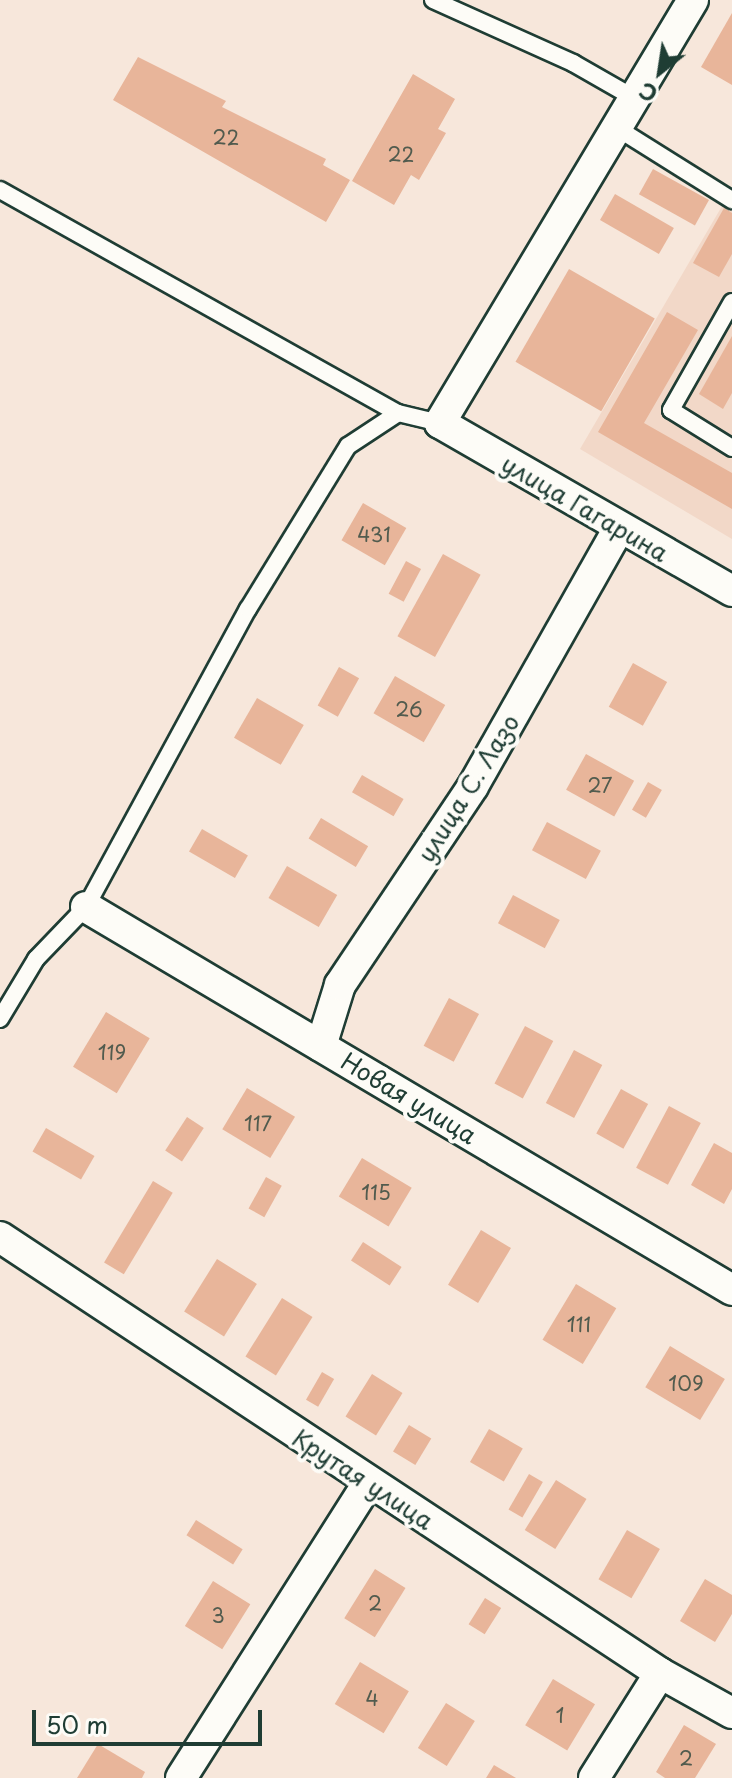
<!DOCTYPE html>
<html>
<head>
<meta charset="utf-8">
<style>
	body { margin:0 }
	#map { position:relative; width:732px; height:1778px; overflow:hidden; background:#f7e7db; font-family:"Playpen Sans",sans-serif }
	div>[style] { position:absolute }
	.built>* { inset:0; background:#f2d8c8 }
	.building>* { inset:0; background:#e8b59a; transform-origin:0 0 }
	.roads { filter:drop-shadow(2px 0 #1f3d34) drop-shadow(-2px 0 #1f3d34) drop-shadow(0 2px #1f3d34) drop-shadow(0 -2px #1f3d34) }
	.lane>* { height:16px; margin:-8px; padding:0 8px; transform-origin:8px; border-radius:8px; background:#fdfcf7 }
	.street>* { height:30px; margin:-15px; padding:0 15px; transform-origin:15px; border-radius:15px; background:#fdfcf7 }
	span { translate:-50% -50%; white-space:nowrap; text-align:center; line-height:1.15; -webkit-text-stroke:8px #fdfcf7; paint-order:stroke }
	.number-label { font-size:20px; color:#515b4e }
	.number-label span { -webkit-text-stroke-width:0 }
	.street-label { font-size:24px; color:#1f3d34 }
	.north { position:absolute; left:620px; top:32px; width:80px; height:80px; -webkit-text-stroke:6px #fdfcf7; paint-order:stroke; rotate:210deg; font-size:22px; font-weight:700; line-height:32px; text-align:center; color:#1f3d34 }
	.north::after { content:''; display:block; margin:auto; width:28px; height:36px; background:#1f3d34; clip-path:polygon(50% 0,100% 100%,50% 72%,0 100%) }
	.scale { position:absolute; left:32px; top:1710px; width:230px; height:36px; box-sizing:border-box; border:4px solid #1f3d34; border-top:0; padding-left:10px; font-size:24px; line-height:28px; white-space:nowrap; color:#1f3d34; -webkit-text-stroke:6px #fdfcf7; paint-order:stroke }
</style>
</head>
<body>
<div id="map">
	<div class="built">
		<div style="clip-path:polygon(732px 189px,732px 539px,580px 449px)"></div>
	</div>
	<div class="building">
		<div style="clip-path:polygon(732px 13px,732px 85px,701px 67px)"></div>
		<div style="clip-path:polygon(138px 57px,226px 101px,222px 107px,326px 159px,323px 165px,350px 180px,326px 222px,113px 100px)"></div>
		<div style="clip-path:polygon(413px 74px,455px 99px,438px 129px,446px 133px,419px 180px,411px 175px,394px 205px,352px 181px)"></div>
		<div style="left:653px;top:169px;width:64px;height:29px;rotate:29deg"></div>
		<div style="left:615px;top:194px;width:68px;height:30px;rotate:30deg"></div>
		<div style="clip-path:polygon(724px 208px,732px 213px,732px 254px,719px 277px,693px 263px)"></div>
		<div style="left:569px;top:269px;width:99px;height:107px;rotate:30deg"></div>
		<div style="clip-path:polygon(667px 312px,698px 330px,644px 423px,732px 473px,732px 509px,598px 432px)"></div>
		<div style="clip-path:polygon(732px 336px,732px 393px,723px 409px,699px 394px)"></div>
		<div style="left:363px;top:503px;width:50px;height:43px;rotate:30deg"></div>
		<div style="left:443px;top:554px;width:43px;height:94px;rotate:29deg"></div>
		<div style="left:406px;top:561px;width:17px;height:37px;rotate:28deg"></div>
		<div style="left:633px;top:663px;width:39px;height:50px;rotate:29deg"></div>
		<div style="left:339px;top:667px;width:23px;height:44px;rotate:29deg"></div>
		<div style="left:395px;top:676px;width:58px;height:43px;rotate:30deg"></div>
		<div style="left:257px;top:698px;width:54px;height:46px;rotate:30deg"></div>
		<div style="left:586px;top:754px;width:55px;height:41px;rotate:29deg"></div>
		<div style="left:362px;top:775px;width:48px;height:20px;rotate:30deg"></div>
		<div style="left:648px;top:782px;width:16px;height:32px;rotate:30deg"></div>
		<div style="left:321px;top:818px;width:55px;height:24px;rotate:31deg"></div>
		<div style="left:547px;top:822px;width:61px;height:32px;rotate:28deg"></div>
		<div style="left:202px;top:829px;width:53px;height:26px;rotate:30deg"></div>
		<div style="left:287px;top:866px;width:58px;height:37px;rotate:30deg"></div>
		<div style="left:513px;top:895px;width:53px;height:32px;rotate:28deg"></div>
		<div style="left:449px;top:998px;width:34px;height:54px;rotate:28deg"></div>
		<div style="left:106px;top:1012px;width:51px;height:64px;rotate:31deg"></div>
		<div style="left:525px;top:1026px;width:32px;height:65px;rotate:28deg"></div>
		<div style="left:574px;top:1050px;width:32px;height:60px;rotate:28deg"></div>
		<div style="left:247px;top:1088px;width:56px;height:48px;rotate:31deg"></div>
		<div style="left:621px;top:1089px;width:31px;height:51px;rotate:29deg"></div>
		<div style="left:669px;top:1106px;width:36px;height:70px;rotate:28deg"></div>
		<div style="left:187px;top:1117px;width:20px;height:40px;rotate:33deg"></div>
		<div style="left:46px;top:1128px;width:56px;height:27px;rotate:30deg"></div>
		<div style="clip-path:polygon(714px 1143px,732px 1153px,732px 1189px,724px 1204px,691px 1185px)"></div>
		<div style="left:362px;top:1158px;width:58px;height:45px;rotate:31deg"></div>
		<div style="left:266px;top:1177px;width:18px;height:36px;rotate:29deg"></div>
		<div style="left:153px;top:1181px;width:23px;height:95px;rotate:31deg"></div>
		<div style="left:481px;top:1230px;width:35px;height:64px;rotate:31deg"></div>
		<div style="left:363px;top:1242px;width:46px;height:22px;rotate:33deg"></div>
		<div style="left:217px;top:1259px;width:47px;height:62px;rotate:32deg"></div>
		<div style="left:576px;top:1284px;width:47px;height:65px;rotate:31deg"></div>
		<div style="left:282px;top:1298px;width:36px;height:69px;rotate:32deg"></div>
		<div style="left:670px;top:1346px;width:64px;height:48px;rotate:31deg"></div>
		<div style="left:322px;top:1372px;width:14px;height:32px;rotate:30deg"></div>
		<div style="left:372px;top:1374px;width:36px;height:50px;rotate:32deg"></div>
		<div style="left:409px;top:1425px;width:26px;height:31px;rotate:31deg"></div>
		<div style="left:489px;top:1429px;width:39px;height:38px;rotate:30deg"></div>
		<div style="left:529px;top:1474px;width:16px;height:41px;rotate:30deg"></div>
		<div style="left:556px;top:1480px;width:36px;height:59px;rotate:32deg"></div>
		<div style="left:196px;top:1520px;width:55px;height:18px;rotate:32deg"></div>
		<div style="left:627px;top:1530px;width:38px;height:57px;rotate:30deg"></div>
		<div style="left:375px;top:1569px;width:36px;height:58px;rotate:32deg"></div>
		<div style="clip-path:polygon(705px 1579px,732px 1595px,732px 1614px,715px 1642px,680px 1621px)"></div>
		<div style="left:213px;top:1581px;width:44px;height:53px;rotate:32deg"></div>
		<div style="left:485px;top:1598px;width:19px;height:31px;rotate:32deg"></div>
		<div style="left:360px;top:1662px;width:57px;height:49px;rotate:31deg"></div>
		<div style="left:553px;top:1679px;width:49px;height:54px;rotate:31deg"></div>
		<div style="left:446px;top:1703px;width:34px;height:53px;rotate:32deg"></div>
		<div style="clip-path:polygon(684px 1725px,716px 1744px,695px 1778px,665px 1778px,656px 1772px)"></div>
		<div style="clip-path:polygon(98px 1744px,145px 1772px,142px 1778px,77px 1778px)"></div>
		<div style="clip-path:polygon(494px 1765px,516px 1778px,486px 1778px)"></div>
	</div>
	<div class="roads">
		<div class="lane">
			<div style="left:433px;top:0;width:154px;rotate:24.2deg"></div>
			<div style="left:573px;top:63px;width:70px;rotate:29.8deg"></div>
			<div style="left:617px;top:128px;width:136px;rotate:32.1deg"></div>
			<div style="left:0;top:190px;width:456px;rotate:29.3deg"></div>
			<div style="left:732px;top:302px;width:124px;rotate:119.5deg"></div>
			<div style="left:671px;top:410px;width:72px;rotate:31.9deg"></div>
			<div style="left:0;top:1019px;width:70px;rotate:-59deg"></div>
			<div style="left:36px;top:959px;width:72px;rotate:-46.1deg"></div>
			<div style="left:86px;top:907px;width:339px;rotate:-61.5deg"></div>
			<div style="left:248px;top:609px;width:191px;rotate:-58.5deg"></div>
			<div style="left:348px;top:446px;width:60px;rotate:-33.4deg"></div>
			<div style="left:398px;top:413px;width:43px;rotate:13.4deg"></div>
		</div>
		<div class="street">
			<div style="left:693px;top:0;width:493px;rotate:120.9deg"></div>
			<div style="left:440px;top:423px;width:337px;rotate:29.9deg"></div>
			<div style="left:86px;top:907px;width:751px;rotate:30.66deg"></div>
			<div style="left:321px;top:1046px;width:64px;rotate:-72.7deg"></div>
			<div style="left:340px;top:985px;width:239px;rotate:-56.2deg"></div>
			<div style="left:473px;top:786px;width:294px;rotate:-60.5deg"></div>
			<div style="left:0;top:1237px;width:791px;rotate:33.45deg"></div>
			<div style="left:660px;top:1673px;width:82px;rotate:29.1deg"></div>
			<div style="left:181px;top:1778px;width:349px;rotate:-57.6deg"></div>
			<div style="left:594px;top:1778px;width:124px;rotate:-57.8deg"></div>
		</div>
	</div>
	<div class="number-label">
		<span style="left:226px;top:137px">22</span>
		<span style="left:401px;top:154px">22</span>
		<span style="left:374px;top:534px">431</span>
		<span style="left:409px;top:709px">26</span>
		<span style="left:600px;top:785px">27</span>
		<span style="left:112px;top:1052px">119</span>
		<span style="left:258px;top:1123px">117</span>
		<span style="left:376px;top:1192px">115</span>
		<span style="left:579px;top:1324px">111</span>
		<span style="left:686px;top:1383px">109</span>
		<span style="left:375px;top:1603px">2</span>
		<span style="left:218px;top:1615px">3</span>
		<span style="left:372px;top:1698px">4</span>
		<span style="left:560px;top:1715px">1</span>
		<span style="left:686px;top:1758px">2</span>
	</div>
	<div class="street-label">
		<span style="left:585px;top:508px;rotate:30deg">улица Гагарина</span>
		<span style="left:468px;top:788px;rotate:-58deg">улица С. Лазо</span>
		<span style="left:409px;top:1098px;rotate:31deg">Новая улица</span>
		<span style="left:363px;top:1479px;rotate:33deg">Крутая улица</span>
	</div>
	<div class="north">С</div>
	<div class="scale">50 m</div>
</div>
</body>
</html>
